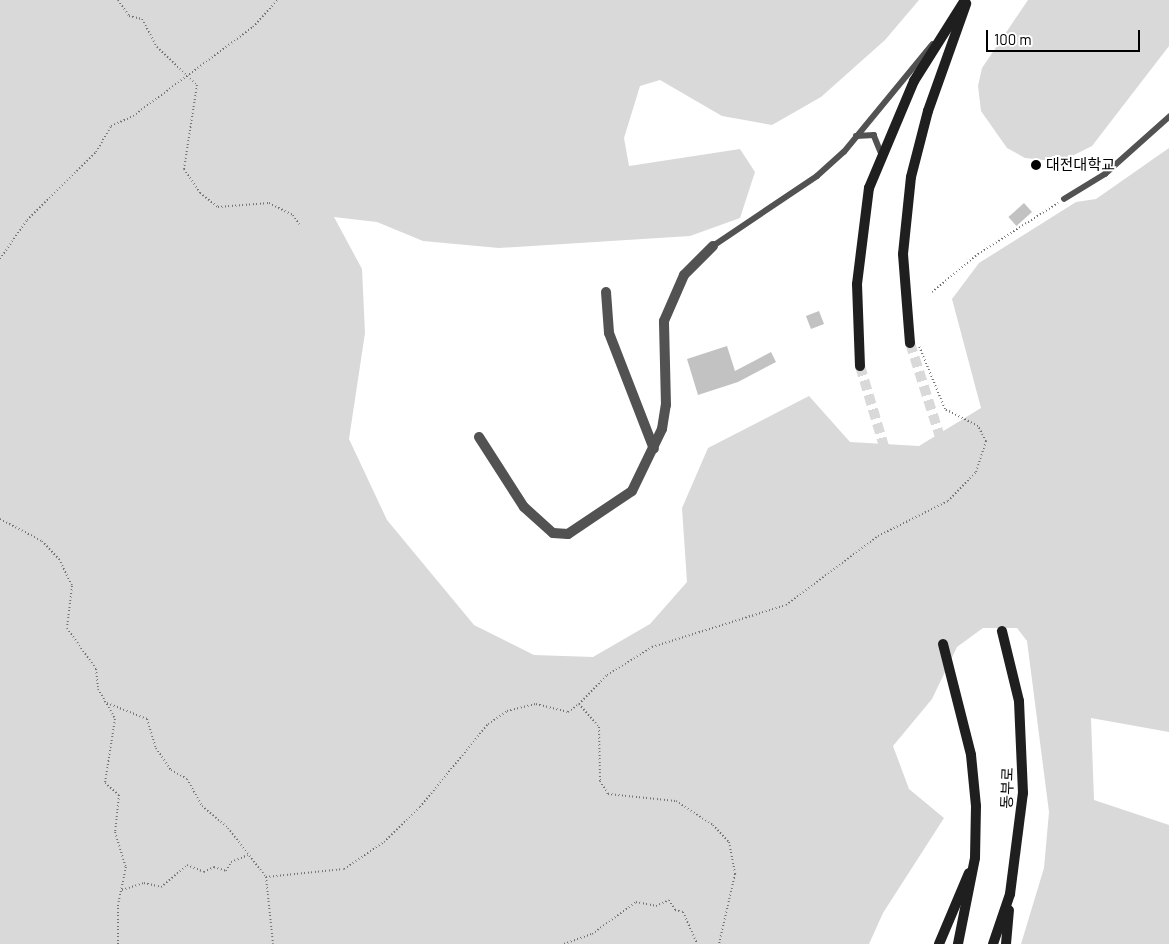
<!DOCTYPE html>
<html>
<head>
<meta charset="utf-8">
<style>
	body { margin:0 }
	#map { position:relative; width:1169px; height:944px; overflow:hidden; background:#fff; font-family:Barlow,"Noto Sans KR",sans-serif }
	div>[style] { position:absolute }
	.green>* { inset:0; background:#d9d9d9 }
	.building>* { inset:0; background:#c2c2c2; transform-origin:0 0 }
	.secondary-tunnel>* { height:10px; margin-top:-5px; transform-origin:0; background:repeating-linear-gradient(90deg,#d9d9d9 0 10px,transparent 0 15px) }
	.path>* { height:2px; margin-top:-1px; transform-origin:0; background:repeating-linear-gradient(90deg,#747474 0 1px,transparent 0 3.5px) }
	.lane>* { height:5.5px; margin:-2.75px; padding:0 2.75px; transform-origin:2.75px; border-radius:2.75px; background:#525252 }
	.street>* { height:10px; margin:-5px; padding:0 5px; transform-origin:5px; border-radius:5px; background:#525252 }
	.secondary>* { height:10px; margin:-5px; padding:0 5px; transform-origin:5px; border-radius:5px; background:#1f1f1f }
	.dots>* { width:14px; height:14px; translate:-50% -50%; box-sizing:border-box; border:2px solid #fff; border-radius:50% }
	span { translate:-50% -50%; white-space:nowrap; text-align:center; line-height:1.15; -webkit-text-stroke:4px #fff; paint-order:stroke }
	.poi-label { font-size:15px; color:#000 }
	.left { translate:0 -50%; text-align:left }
	.street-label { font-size:15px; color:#000 }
	.scale { position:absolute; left:986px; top:30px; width:154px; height:22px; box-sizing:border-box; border:2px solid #000; border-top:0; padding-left:6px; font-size:15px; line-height:18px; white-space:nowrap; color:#000; -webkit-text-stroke:4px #fff; paint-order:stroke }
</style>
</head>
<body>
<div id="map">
	<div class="green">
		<div style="clip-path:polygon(0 0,919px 0,885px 40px,821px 97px,772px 125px,722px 116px,660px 80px,640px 86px,624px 138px,629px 166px,740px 149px,755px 172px,740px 218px,690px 236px,499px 248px,423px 241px,377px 222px,334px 217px,362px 269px,365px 333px,349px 439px,387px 520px,474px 625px,534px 655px,593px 657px,650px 624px,687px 582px,682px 508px,708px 448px,809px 396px,850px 442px,919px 446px,981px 408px,952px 299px,979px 263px,1076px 202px,1096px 199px,1169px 148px,1169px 732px,1091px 718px,1094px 800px,1169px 825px,1169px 944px,1021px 944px,1044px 868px,1049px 812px,1027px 641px,1017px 628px,983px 628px,957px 647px,932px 699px,893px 746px,909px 789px,944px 818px,883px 913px,869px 944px,0 944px)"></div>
		<div style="clip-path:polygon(1028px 0,1169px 0,1169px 46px,1092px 146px,1060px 162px,1025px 158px,1007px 148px,981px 111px,978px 86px,982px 68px)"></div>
	</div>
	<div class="building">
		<div style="left:1024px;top:203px;width:12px;height:21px;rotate:48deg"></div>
		<div style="left:819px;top:311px;width:14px;height:14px;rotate:69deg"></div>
		<div style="clip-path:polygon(727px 346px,735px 371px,771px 352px,776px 362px,738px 382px,698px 395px,687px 359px)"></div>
	</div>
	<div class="secondary-tunnel">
		<div style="left:910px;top:343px;width:302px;rotate:72.3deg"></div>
		<div style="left:860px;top:366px;width:290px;rotate:73.4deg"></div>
	</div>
	<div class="path">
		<div style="left:118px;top:0;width:19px;rotate:55deg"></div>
		<div style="left:129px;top:16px;width:13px;rotate:13deg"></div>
		<div style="left:142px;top:19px;width:32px;rotate:62deg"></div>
		<div style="left:157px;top:47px;width:55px;rotate:43.5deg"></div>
		<div style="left:197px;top:85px;width:85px;rotate:98.8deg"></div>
		<div style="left:184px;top:169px;width:29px;rotate:56deg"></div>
		<div style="left:200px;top:193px;width:23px;rotate:38deg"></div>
		<div style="left:218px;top:207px;width:51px;rotate:-4.5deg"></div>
		<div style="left:269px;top:203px;width:27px;rotate:27deg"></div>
		<div style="left:293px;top:215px;width:11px;rotate:56deg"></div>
		<div style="left:0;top:259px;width:47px;rotate:-55.3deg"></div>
		<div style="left:27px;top:220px;width:97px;rotate:-44.6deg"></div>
		<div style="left:96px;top:152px;width:30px;rotate:-60deg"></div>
		<div style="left:111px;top:126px;width:24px;rotate:-24deg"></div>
		<div style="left:133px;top:116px;width:149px;rotate:-36.6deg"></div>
		<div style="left:253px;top:27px;width:36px;rotate:-48deg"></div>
		<div style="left:932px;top:292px;width:60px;rotate:-39.6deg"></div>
		<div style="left:978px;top:254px;width:95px;rotate:-32.5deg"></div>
		<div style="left:0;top:519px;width:47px;rotate:27.6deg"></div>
		<div style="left:42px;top:541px;width:25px;rotate:47deg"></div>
		<div style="left:59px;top:559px;width:30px;rotate:64deg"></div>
		<div style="left:72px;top:586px;width:42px;rotate:96.8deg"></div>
		<div style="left:67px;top:628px;width:50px;rotate:54.7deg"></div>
		<div style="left:96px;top:669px;width:20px;rotate:84deg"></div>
		<div style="left:98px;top:689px;width:34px;rotate:60deg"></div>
		<div style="left:115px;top:719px;width:65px;rotate:98.9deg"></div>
		<div style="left:105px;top:783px;width:18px;rotate:41deg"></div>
		<div style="left:119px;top:795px;width:37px;rotate:96deg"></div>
		<div style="left:115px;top:832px;width:37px;rotate:73deg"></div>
		<div style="left:126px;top:867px;width:39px;rotate:102deg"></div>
		<div style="left:118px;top:905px;width:39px;rotate:90deg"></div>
		<div style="left:107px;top:703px;width:43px;rotate:21.8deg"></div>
		<div style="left:147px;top:719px;width:30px;rotate:73deg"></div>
		<div style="left:156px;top:748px;width:27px;rotate:56deg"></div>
		<div style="left:171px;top:770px;width:18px;rotate:29deg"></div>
		<div style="left:187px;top:779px;width:31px;rotate:61deg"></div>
		<div style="left:202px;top:806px;width:34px;rotate:40deg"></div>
		<div style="left:228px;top:828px;width:62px;rotate:52.2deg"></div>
		<div style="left:266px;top:877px;width:67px;rotate:84deg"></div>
		<div style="left:579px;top:704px;width:40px;rotate:-46deg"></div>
		<div style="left:607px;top:675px;width:53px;rotate:-31.9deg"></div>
		<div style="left:652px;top:647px;width:140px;rotate:-17.4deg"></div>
		<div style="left:786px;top:605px;width:115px;rotate:-36.9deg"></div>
		<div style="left:878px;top:536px;width:78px;rotate:-26.6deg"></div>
		<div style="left:948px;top:501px;width:40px;rotate:-46deg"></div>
		<div style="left:976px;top:472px;width:33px;rotate:-72deg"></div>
		<div style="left:986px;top:441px;width:17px;rotate:-118deg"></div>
		<div style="left:978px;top:426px;width:37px;rotate:-153deg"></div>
		<div style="left:945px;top:409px;width:68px;rotate:-112.4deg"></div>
		<div style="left:266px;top:877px;width:78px;rotate:-5.9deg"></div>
		<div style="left:344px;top:869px;width:48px;rotate:-34deg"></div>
		<div style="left:384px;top:842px;width:50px;rotate:-44.2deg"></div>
		<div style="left:420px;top:807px;width:107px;rotate:-50.7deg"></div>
		<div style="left:488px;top:724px;width:23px;rotate:-34deg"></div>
		<div style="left:507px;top:711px;width:30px;rotate:-14deg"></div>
		<div style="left:536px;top:704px;width:33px;rotate:14deg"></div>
		<div style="left:568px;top:712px;width:14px;rotate:-36deg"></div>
		<div style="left:579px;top:704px;width:30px;rotate:49deg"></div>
		<div style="left:599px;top:727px;width:54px;rotate:88.9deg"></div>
		<div style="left:600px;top:781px;width:15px;rotate:58deg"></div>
		<div style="left:608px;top:794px;width:68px;rotate:5.9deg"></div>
		<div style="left:676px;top:801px;width:44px;rotate:33deg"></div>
		<div style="left:713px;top:825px;width:23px;rotate:47deg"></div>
		<div style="left:729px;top:842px;width:33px;rotate:79deg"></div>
		<div style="left:735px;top:874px;width:72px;rotate:102.9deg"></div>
		<div style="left:122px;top:890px;width:23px;rotate:-18deg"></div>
		<div style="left:144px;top:883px;width:17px;rotate:13deg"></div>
		<div style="left:161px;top:887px;width:34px;rotate:-40deg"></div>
		<div style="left:187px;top:865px;width:18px;rotate:22deg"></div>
		<div style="left:204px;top:872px;width:11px;rotate:-27deg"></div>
		<div style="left:214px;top:867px;width:13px;rotate:18deg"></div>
		<div style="left:226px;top:871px;width:10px;rotate:-61deg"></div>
		<div style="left:231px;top:862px;width:18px;rotate:-22deg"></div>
		<div style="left:564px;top:944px;width:30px;rotate:-20deg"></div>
		<div style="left:592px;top:934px;width:54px;rotate:-36deg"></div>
		<div style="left:636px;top:902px;width:20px;rotate:11deg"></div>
		<div style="left:656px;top:906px;width:14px;rotate:-25deg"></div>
		<div style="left:669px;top:900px;width:12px;rotate:59deg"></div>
		<div style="left:675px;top:910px;width:8px;rotate:14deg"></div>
		<div style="left:683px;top:912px;width:35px;rotate:66deg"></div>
	</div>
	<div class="lane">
		<div style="left:856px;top:136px;width:18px;rotate:-3deg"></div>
		<div style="left:874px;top:135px;width:18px;rotate:68deg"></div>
		<div style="left:1064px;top:199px;width:48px;rotate:-31.4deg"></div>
		<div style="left:1105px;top:174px;width:86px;rotate:-41.7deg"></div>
		<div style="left:713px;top:246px;width:125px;rotate:-33.9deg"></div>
		<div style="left:817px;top:176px;width:36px;rotate:-42deg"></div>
		<div style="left:844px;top:152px;width:139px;rotate:-50.6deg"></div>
	</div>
	<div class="street">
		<div style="left:606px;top:292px;width:41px;rotate:85.8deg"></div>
		<div style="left:609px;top:333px;width:124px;rotate:68.8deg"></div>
		<div style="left:479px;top:437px;width:83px;rotate:57.3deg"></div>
		<div style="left:524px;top:507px;width:39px;rotate:42deg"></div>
		<div style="left:553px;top:533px;width:15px;rotate:4deg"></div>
		<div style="left:568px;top:534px;width:77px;rotate:-33.9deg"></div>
		<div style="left:632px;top:491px;width:69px;rotate:-64.2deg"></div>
		<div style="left:662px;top:429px;width:24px;rotate:-81deg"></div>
		<div style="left:666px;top:405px;width:84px;rotate:-91.4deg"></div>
		<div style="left:664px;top:321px;width:50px;rotate:-66.5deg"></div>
		<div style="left:684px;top:275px;width:41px;rotate:-45deg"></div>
	</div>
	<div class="secondary">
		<div style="left:910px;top:343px;width:89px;rotate:-94.5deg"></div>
		<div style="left:903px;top:254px;width:77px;rotate:-84.1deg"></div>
		<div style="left:911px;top:177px;width:68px;rotate:-75.6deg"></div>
		<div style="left:928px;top:111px;width:114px;rotate:-70.4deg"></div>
		<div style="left:860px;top:366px;width:82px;rotate:-92.1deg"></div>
		<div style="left:857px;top:284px;width:97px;rotate:-82.9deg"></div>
		<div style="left:869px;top:188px;width:116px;rotate:-67.2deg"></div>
		<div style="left:914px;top:81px;width:96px;rotate:-57.8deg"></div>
		<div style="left:943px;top:644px;width:114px;rotate:75.8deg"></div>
		<div style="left:971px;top:755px;width:51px;rotate:84.4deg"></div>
		<div style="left:976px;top:806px;width:52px;rotate:91.1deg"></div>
		<div style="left:975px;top:858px;width:88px;rotate:101.2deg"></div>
		<div style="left:939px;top:944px;width:77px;rotate:-67.1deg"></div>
		<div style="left:993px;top:944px;width:53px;rotate:-71.2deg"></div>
		<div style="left:1010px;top:894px;width:102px;rotate:-82.7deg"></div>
		<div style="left:1023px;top:793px;width:92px;rotate:-92.5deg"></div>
		<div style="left:1019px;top:701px;width:72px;rotate:-103.7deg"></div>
		<div style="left:1006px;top:944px;width:34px;rotate:-85deg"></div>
	</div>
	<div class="dots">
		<div style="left:1036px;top:165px;background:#000"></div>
	</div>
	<div class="poi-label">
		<span class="left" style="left:1046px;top:165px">대전대학교</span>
	</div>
	<div class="street-label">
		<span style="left:1007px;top:788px;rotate:-88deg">동부로</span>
	</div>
	<div class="scale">100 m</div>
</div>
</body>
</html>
